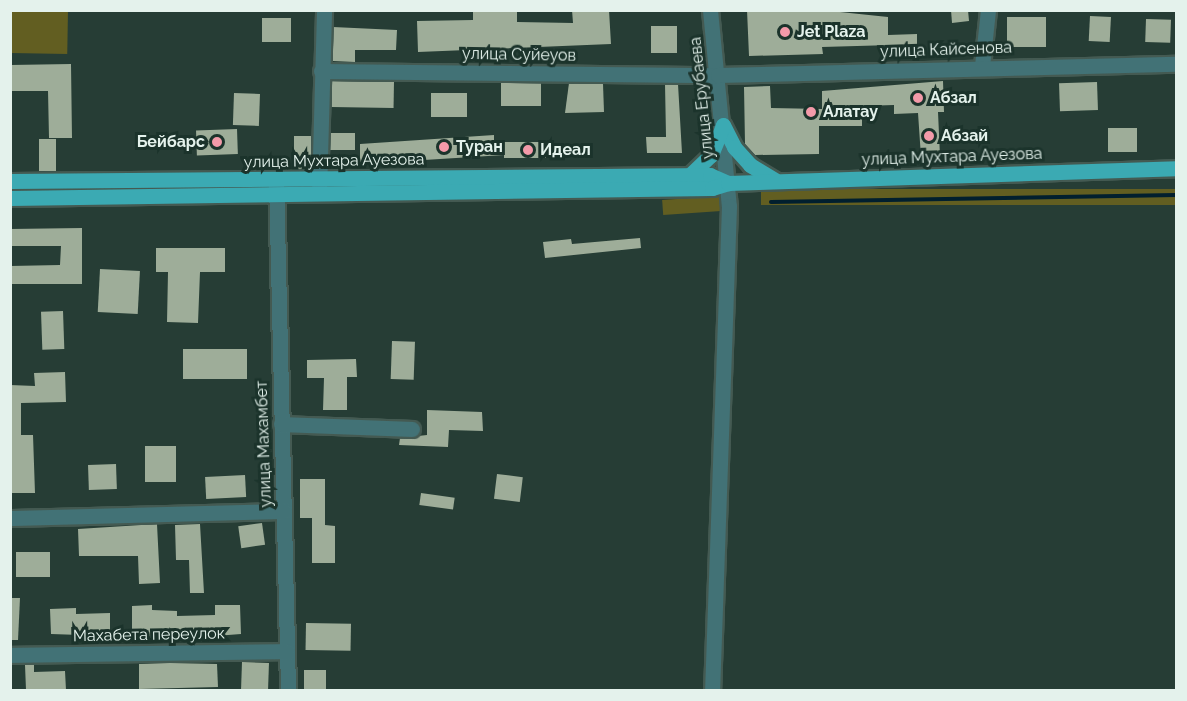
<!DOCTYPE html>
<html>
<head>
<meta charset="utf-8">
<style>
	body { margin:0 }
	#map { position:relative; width:1187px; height:701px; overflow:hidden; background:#263d35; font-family:Raleway,sans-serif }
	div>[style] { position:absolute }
	.green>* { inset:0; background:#625e21; transform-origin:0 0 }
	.stream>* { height:4px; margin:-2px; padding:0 2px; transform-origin:2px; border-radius:2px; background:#011f2e }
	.building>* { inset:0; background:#9ead99; transform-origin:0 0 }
	.roads { filter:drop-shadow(2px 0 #445a52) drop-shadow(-2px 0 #445a52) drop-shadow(0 2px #445a52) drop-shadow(0 -2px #445a52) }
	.minor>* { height:15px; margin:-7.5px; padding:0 7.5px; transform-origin:7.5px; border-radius:7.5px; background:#427276 }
	.major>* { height:15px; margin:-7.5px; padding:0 7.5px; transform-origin:7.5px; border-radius:7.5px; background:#3baab3 }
	.dots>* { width:16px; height:16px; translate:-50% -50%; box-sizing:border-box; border:3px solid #1b332b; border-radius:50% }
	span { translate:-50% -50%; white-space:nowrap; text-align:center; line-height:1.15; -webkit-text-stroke:6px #1b332b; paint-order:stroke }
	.poi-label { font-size:16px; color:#e4f2ec; font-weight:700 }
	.left { translate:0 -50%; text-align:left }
	.right { translate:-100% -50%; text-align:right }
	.street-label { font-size:16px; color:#e4f2ec }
	.frame { position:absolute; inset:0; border:12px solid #e4f2ec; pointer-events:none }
</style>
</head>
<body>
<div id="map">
	<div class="green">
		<div style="left:11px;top:10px;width:57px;height:43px;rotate:1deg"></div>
		<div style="left:1176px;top:189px;width:16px;height:415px;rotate:90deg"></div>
		<div style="left:720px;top:196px;width:15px;height:58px;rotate:86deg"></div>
	</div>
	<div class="stream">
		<div style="left:771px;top:202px;width:405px;rotate:-1deg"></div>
	</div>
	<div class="building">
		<div style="clip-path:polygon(473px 10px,517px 10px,517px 22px,573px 23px,572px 10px,609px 10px,611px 44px,418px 52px,417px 21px,473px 20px)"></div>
		<div style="clip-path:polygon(747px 10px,821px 10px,888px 17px,888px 35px,917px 34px,917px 58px,892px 58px,892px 45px,822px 47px,823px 54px,749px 56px)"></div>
		<div style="clip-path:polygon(951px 10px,968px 10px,969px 21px,952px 23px)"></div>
		<div style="left:1090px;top:16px;width:21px;height:25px;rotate:3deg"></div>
		<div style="left:1046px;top:17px;width:30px;height:39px;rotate:90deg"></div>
		<div style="left:262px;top:18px;width:29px;height:24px"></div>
		<div style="left:1146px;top:19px;width:25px;height:23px;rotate:2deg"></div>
		<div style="left:677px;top:26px;width:27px;height:26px;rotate:90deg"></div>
		<div style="clip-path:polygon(333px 27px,397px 30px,396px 50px,355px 50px,355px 62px,333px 61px)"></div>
		<div style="clip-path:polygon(71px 64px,72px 138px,49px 138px,48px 91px,10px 91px,10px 65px)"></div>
		<div style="left:332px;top:81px;width:62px;height:26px;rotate:1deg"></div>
		<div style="clip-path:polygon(943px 81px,944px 112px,938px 112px,940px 156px,921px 157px,918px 113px,894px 114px,894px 105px,862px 106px,862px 126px,819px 126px,819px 154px,755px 155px,745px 144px,744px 87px,770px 86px,771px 108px,822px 109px,822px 91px)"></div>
		<div style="left:1097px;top:82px;width:28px;height:38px;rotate:88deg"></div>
		<div style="left:501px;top:83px;width:40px;height:23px"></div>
		<div style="clip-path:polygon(569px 83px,603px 84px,604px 112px,565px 113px)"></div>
		<div style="clip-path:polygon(665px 84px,678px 84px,682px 153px,647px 153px,646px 137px,666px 137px)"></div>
		<div style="left:234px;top:93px;width:26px;height:32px;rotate:2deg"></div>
		<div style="left:431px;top:93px;width:36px;height:24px"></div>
		<div style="left:1108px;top:128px;width:29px;height:24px"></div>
		<div style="left:237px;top:129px;width:25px;height:41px;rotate:88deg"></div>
		<div style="left:330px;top:133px;width:25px;height:17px"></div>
		<div style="clip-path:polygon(494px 135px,494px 142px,553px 142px,553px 158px,504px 158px,504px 155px,360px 164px,360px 144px)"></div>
		<div style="left:294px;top:136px;width:17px;height:33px"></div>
		<div style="left:39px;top:139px;width:17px;height:32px"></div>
		<div style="clip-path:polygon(82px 228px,82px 284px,10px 284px,10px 266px,60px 265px,61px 246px,10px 246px,10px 229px)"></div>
		<div style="clip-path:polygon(640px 238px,641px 248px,545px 258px,543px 242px,571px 239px,572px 244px)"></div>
		<div style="clip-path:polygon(156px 248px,225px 248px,225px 272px,200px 272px,198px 323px,167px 322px,168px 272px,156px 272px)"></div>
		<div style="left:100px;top:269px;width:40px;height:43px;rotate:3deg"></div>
		<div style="left:63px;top:311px;width:38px;height:22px;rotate:88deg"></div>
		<div style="left:392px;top:341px;width:23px;height:38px;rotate:2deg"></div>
		<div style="left:183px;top:349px;width:64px;height:30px"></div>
		<div style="clip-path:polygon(356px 359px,357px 377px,347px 377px,347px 410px,323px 410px,324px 378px,307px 378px,307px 360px)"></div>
		<div style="clip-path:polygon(65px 372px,66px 402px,21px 403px,21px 435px,33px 435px,35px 493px,10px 493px,10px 385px,35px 386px,34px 373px)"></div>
		<div style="clip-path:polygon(427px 410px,482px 412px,483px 431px,449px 430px,448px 447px,399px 445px,400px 438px,427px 435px)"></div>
		<div style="left:176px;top:446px;width:36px;height:31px;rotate:90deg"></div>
		<div style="left:116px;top:464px;width:25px;height:28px;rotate:88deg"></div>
		<div style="left:497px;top:474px;width:26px;height:25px;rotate:7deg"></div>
		<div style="left:245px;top:475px;width:22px;height:40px;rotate:87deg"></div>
		<div style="clip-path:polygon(300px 479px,325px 479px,325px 525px,335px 526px,335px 563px,312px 563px,312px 518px,300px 518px)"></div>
		<div style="left:421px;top:493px;width:34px;height:12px;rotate:8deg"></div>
		<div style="left:262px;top:523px;width:22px;height:24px;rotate:82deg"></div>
		<div style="clip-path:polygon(157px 524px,160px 583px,139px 584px,138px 556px,79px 556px,78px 529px)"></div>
		<div style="clip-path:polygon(200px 524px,204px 593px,190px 593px,189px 560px,176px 560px,175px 525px)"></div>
		<div style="left:50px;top:552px;width:25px;height:34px;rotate:90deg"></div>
		<div style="clip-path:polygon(10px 598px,20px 598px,18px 640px,10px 640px)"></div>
		<div style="clip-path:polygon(152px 605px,152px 610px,177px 611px,177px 616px,215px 615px,215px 605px,240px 605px,241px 634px,176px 639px,132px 637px,132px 606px)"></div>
		<div style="clip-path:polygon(76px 608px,76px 614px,110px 613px,110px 636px,51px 634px,50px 609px)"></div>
		<div style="left:306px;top:623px;width:45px;height:27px;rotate:1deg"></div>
		<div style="left:242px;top:662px;width:27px;height:28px;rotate:2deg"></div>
		<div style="clip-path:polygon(170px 663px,217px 664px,218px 687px,139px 689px,139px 664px)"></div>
		<div style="clip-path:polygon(34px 664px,34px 672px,65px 671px,66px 690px,26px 690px,25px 665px)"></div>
		<div style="left:326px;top:670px;width:20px;height:22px;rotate:90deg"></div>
	</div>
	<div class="roads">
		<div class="minor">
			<div style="left:710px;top:10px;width:197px;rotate:84.5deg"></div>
			<div style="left:729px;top:206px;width:484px;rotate:92deg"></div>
			<div style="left:982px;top:66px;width:56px;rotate:-83.9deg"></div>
			<div style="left:321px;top:71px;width:397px;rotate:0.6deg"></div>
			<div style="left:718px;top:75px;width:458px;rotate:-1.4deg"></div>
			<div style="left:276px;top:180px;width:510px;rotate:88.65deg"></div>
			<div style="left:319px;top:192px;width:182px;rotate:-88.4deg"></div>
			<div style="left:281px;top:424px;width:131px;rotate:2.2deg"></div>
			<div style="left:10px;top:518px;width:274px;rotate:-1.5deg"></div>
			<div style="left:10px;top:655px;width:277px;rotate:-0.8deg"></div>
		</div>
		<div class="major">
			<div style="left:723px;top:125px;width:25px;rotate:63deg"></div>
			<div style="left:734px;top:147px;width:24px;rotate:48deg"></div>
			<div style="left:750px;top:165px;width:29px;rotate:31deg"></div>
			<div style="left:690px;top:175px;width:29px;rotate:-44deg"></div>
			<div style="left:711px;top:155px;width:32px;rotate:-68deg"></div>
			<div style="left:10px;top:181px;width:700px;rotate:-0.49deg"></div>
			<div style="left:710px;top:175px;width:20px;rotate:24deg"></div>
			<div style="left:10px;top:198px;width:702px;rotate:-0.82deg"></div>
			<div style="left:712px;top:188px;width:17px;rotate:-17deg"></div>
			<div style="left:728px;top:183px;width:448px;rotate:-1.9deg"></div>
		</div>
	</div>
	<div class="dots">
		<div style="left:785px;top:32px;background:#f39aa9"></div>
		<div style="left:918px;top:98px;background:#f39aa9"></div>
		<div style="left:811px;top:112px;background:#f39aa9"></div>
		<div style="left:929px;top:136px;background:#f39aa9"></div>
		<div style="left:217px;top:142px;background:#f39aa9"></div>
		<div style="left:444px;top:147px;background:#f39aa9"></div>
		<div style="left:528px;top:150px;background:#f39aa9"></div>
	</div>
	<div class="poi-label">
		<span class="left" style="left:797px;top:32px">Jet Plaza</span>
		<span class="left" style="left:930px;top:98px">Абзал</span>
		<span class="left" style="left:823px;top:112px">Алатау</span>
		<span class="left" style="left:941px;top:136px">Абзай</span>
		<span class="right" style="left:205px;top:142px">Бейбарс</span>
		<span class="left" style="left:456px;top:147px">Туран</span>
		<span class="left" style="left:540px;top:150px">Идеал</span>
	</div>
	<div class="street-label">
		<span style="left:946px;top:50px;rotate:-2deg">улица Кайсенова</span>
		<span style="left:519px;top:55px;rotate:1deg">улица Суйеуов</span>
		<span style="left:702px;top:98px;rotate:-96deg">улица Ерубаева</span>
		<span style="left:952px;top:157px;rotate:-2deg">улица Мухтара Ауезова</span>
		<span style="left:334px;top:161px;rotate:-1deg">улица Мухтара Ауезова</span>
		<span style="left:264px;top:444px;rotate:-92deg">улица Махамбет</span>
		<span style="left:149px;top:635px;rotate:-1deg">Махабета переулок</span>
	</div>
	<div class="frame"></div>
</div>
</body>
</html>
